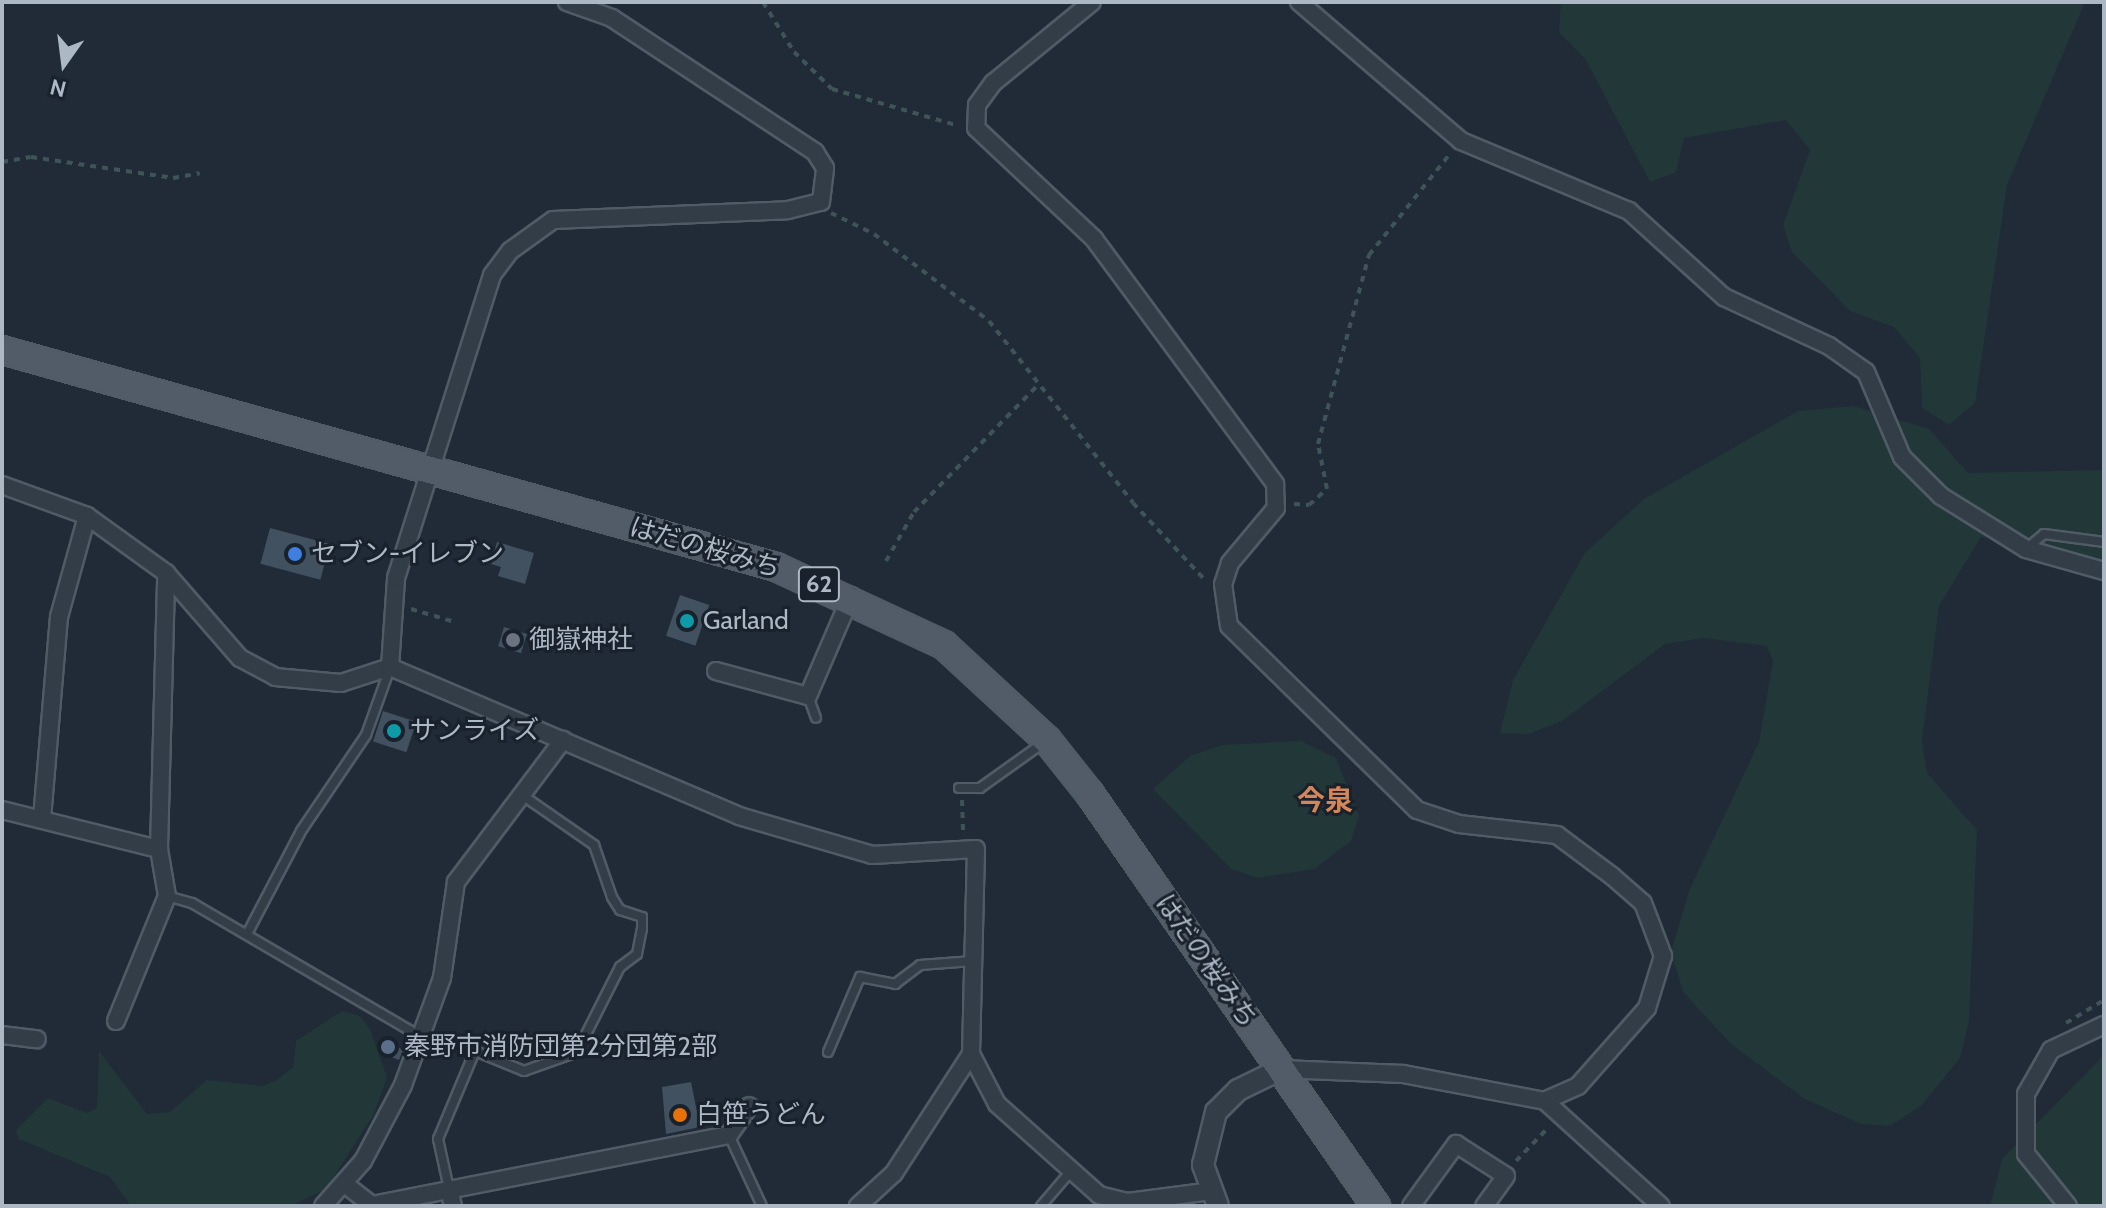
<!DOCTYPE html>
<html>
<head>
<meta charset="utf-8">
<style>
	body { margin:0 }
	#map { position:relative; width:2106px; height:1208px; overflow:hidden; background:#202b37; font-family:Cabin,"Noto Sans JP",sans-serif }
	div>[style] { position:absolute }
	.green>* { inset:0; background:#213738 }
	.building>* { inset:0; background:#42515f; transform-origin:0 0 }
	.path>* { height:4px; margin-top:-2px; transform-origin:0; background:repeating-linear-gradient(90deg,#3f5456 0 6px,transparent 0 12px) }
	.roads { filter:drop-shadow(2px 0 #505b66) drop-shadow(-2px 0 #505b66) drop-shadow(0 2px #505b66) drop-shadow(0 -2px #505b66) }
	.service>* { height:8px; margin:-4px; padding:0 4px; transform-origin:4px; border-radius:4px; background:#333d48 }
	.minor>* { height:16px; margin:-8px; padding:0 8px; transform-origin:8px; border-radius:8px; background:#333d48 }
	.tertiary>* { height:20px; margin:-10px; padding:0 10px; transform-origin:10px; border-radius:10px; background:#333d48 }
	.primary>* { height:26px; margin:-13px; padding:0 13px; transform-origin:13px; border-radius:13px; background:#515c68 }
	.dots>* { width:22px; height:22px; translate:-50% -50%; box-sizing:border-box; border:4px solid #19222c; border-radius:50% }
	span { translate:-50% -50%; white-space:nowrap; text-align:center; line-height:1.15; -webkit-text-stroke:6px #19222c; paint-order:stroke }
	.shield-label span { padding:2px 6px; background:#19222c; border:2px solid; border-radius:6px; -webkit-text-stroke-width:0 }
	.shield-label { font-size:24px; color:#adb8c5; font-weight:700 }
	.street-label { font-size:26px; color:#adb8c5 }
	.poi-label { font-size:26px; color:#adb8c5 }
	.left { translate:0 -50%; text-align:left }
	.neighbourhood-label { font-size:28px; color:#d48658; font-weight:700 }
	.frame { position:absolute; inset:0; border:4px solid #adb8c5; pointer-events:none }
	.north { position:absolute; left:24px; top:24px; width:80px; height:80px; -webkit-text-stroke:6px #19222c; paint-order:stroke; rotate:194deg; font-size:22px; font-weight:700; line-height:32px; text-align:center; color:#adb8c5 }
	.north::after { content:''; display:block; margin:auto; width:28px; height:36px; background:#adb8c5; clip-path:polygon(50% 0,100% 100%,50% 72%,0 100%) }
</style>
</head>
<body>
<div id="map">
	<div class="green">
		<div style="clip-path:polygon(1561px 2px,2085px 2px,2007px 185px,1975px 403px,1949px 425px,1922px 408px,1920px 358px,1894px 327px,1850px 311px,1792px 252px,1783px 225px,1810px 150px,1786px 120px,1684px 138px,1676px 172px,1650px 182px,1586px 60px,1559px 32px)"></div>
		<div style="clip-path:polygon(1854px 406px,1929px 429px,1968px 473px,2104px 470px,2104px 580px,2074px 552px,1981px 537px,1939px 606px,1922px 740px,1927px 773px,1977px 830px,1969px 1021px,1960px 1058px,1922px 1105px,1890px 1126px,1861px 1124px,1805px 1099px,1731px 1044px,1683px 992px,1671px 952px,1689px 891px,1759px 742px,1773px 661px,1767px 646px,1704px 638px,1665px 644px,1562px 721px,1529px 734px,1500px 733px,1513px 680px,1585px 553px,1644px 499px,1798px 411px)"></div>
		<div style="clip-path:polygon(1301px 741px,1336px 758px,1359px 816px,1351px 841px,1314px 869px,1258px 878px,1231px 869px,1153px 789px,1190px 756px,1222px 745px)"></div>
		<div style="clip-path:polygon(342px 1011px,360px 1016px,370px 1029px,387px 1077px,374px 1114px,326px 1189px,291px 1206px,131px 1206px,110px 1177px,19px 1139px,16px 1130px,48px 1098px,87px 1113px,97px 1108px,99px 1051px,147px 1114px,170px 1112px,207px 1080px,262px 1086px,277px 1080px,293px 1067px,296px 1041px)"></div>
		<div style="clip-path:polygon(2104px 1055px,2104px 1206px,1990px 1206px,2002px 1159px)"></div>
	</div>
	<div class="building">
		<div style="left:270px;top:528px;width:62px;height:37px;rotate:15deg"></div>
		<div style="clip-path:polygon(497px 542px,534px 553px,525px 584px,498px 576px,501px 567px,491px 564px)"></div>
		<div style="left:680px;top:595px;width:31px;height:43px;rotate:19deg"></div>
		<div style="left:504px;top:627px;width:24px;height:20px;rotate:17deg"></div>
		<div style="left:383px;top:711px;width:35px;height:32px;rotate:18deg"></div>
		<div style="clip-path:polygon(384px 1039px,403px 1050px,399px 1060px,379px 1052px)"></div>
		<div style="clip-path:polygon(691px 1082px,700px 1127px,666px 1134px,662px 1087px)"></div>
	</div>
	<div class="path">
		<div style="left:763px;top:2px;width:59px;rotate:58.2deg"></div>
		<div style="left:794px;top:52px;width:53px;rotate:44.2deg"></div>
		<div style="left:832px;top:89px;width:132px;rotate:16.2deg"></div>
		<div style="left:2px;top:162px;width:29px;rotate:-10deg"></div>
		<div style="left:31px;top:157px;width:144px;rotate:8.4deg"></div>
		<div style="left:173px;top:178px;width:27px;rotate:-10deg"></div>
		<div style="left:831px;top:213px;width:48px;rotate:26deg"></div>
		<div style="left:874px;top:234px;width:144px;rotate:37.1deg"></div>
		<div style="left:989px;top:321px;width:232px;rotate:51.6deg"></div>
		<div style="left:1133px;top:503px;width:107px;rotate:46.9deg"></div>
		<div style="left:1294px;top:504px;width:15px;rotate:4deg"></div>
		<div style="left:1309px;top:505px;width:24px;rotate:-42deg"></div>
		<div style="left:1327px;top:489px;width:46px;rotate:-101.3deg"></div>
		<div style="left:1318px;top:444px;width:196px;rotate:-74.9deg"></div>
		<div style="left:1369px;top:255px;width:128px;rotate:-51.3deg"></div>
		<div style="left:886px;top:561px;width:56px;rotate:-60.3deg"></div>
		<div style="left:914px;top:512px;width:177px;rotate:-45.7deg"></div>
		<div style="left:411px;top:609px;width:46px;rotate:16.5deg"></div>
		<div style="left:962px;top:800px;width:32px;rotate:88deg"></div>
		<div style="left:2066px;top:1023px;width:44px;rotate:-31.2deg"></div>
		<div style="left:1516px;top:1161px;width:47px;rotate:-45.9deg"></div>
	</div>
	<div class="roads">
		<div class="service">
			<div style="left:2026px;top:549px;width:23px;rotate:-40deg"></div>
			<div style="left:2044px;top:534px;width:61px;rotate:7.6deg"></div>
			<div style="left:808px;top:696px;width:23px;rotate:70deg"></div>
			<div style="left:959px;top:788px;width:21px"></div>
			<div style="left:980px;top:788px;width:77px;rotate:-35.5deg"></div>
			<div style="left:167px;top:896px;width:26px;rotate:16deg"></div>
			<div style="left:192px;top:903px;width:264px;rotate:30.3deg"></div>
			<div style="left:247px;top:934px;width:116px;rotate:-62.3deg"></div>
			<div style="left:301px;top:831px;width:116px;rotate:-55.9deg"></div>
			<div style="left:366px;top:735px;width:71px;rotate:-70.3deg"></div>
			<div style="left:828px;top:1052px;width:82px;rotate:-66.9deg"></div>
			<div style="left:860px;top:977px;width:36px;rotate:11deg"></div>
			<div style="left:895px;top:984px;width:31px;rotate:-37deg"></div>
			<div style="left:920px;top:965px;width:53px;rotate:-4.3deg"></div>
			<div style="left:729px;top:1135px;width:78px;rotate:65.1deg"></div>
			<div style="left:449px;top:1189px;width:51px;rotate:-102.4deg"></div>
			<div style="left:438px;top:1139px;width:95px;rotate:-67.2deg"></div>
			<div style="left:475px;top:1051px;width:53px;rotate:22.2deg"></div>
			<div style="left:524px;top:1071px;width:56px;rotate:-19.7deg"></div>
			<div style="left:577px;top:1052px;width:95px;rotate:-63.2deg"></div>
			<div style="left:620px;top:967px;width:21px;rotate:-37deg"></div>
			<div style="left:637px;top:954px;width:25px;rotate:-79deg"></div>
			<div style="left:642px;top:929px;width:12px;rotate:-90deg"></div>
			<div style="left:642px;top:917px;width:23px;rotate:-162deg"></div>
			<div style="left:620px;top:910px;width:15px;rotate:-122deg"></div>
			<div style="left:612px;top:897px;width:55px;rotate:-109.1deg"></div>
			<div style="left:594px;top:845px;width:84px;rotate:-145.2deg"></div>
			<div style="left:1041px;top:1206px;width:45px;rotate:-49.5deg"></div>
		</div>
		<div class="minor">
			<div style="left:1092px;top:2px;width:128px;rotate:140.7deg"></div>
			<div style="left:993px;top:83px;width:27px;rotate:126deg"></div>
			<div style="left:977px;top:105px;width:23px;rotate:92deg"></div>
			<div style="left:976px;top:128px;width:162px;rotate:43.2deg"></div>
			<div style="left:1094px;top:239px;width:305px;rotate:53.5deg"></div>
			<div style="left:1275px;top:484px;width:24px;rotate:88deg"></div>
			<div style="left:1276px;top:508px;width:72px;rotate:129.9deg"></div>
			<div style="left:1230px;top:563px;width:22px;rotate:108deg"></div>
			<div style="left:1223px;top:584px;width:42px;rotate:81.9deg"></div>
			<div style="left:1229px;top:626px;width:263px;rotate:44.4deg"></div>
			<div style="left:1417px;top:810px;width:44px;rotate:18.4deg"></div>
			<div style="left:1459px;top:824px;width:99px;rotate:6.4deg"></div>
			<div style="left:1557px;top:835px;width:69px;rotate:36.7deg"></div>
			<div style="left:1612px;top:876px;width:41px;rotate:41.1deg"></div>
			<div style="left:1643px;top:903px;width:57px;rotate:69.3deg"></div>
			<div style="left:1663px;top:956px;width:54px;rotate:107.1deg"></div>
			<div style="left:1647px;top:1008px;width:104px;rotate:131.5deg"></div>
			<div style="left:1578px;top:1086px;width:36px;rotate:156deg"></div>
			<div style="left:1545px;top:1101px;width:145px;rotate:-169.2deg"></div>
			<div style="left:1403px;top:1074px;width:122px;rotate:-177.7deg"></div>
			<div style="left:1299px;top:2px;width:213px;rotate:40.6deg"></div>
			<div style="left:1461px;top:141px;width:182px;rotate:22.6deg"></div>
			<div style="left:1629px;top:211px;width:128px;rotate:42.2deg"></div>
			<div style="left:1724px;top:297px;width:116px;rotate:25deg"></div>
			<div style="left:1829px;top:346px;width:45px;rotate:35.1deg"></div>
			<div style="left:1866px;top:372px;width:92px;rotate:67deg"></div>
			<div style="left:1902px;top:457px;width:55px;rotate:45deg"></div>
			<div style="left:1941px;top:496px;width:100px;rotate:31.9deg"></div>
			<div style="left:2026px;top:549px;width:81px;rotate:15.8deg"></div>
			<div style="left:2px;top:485px;width:90px;rotate:20deg"></div>
			<div style="left:87px;top:516px;width:97px;rotate:35.8deg"></div>
			<div style="left:166px;top:573px;width:113px;rotate:49deg"></div>
			<div style="left:240px;top:658px;width:40px;rotate:28deg"></div>
			<div style="left:275px;top:677px;width:66px;rotate:5.2deg"></div>
			<div style="left:341px;top:683px;width:52px;rotate:-18.1deg"></div>
			<div style="left:390px;top:667px;width:379px;rotate:23.1deg"></div>
			<div style="left:739px;top:816px;width:139px;rotate:16.3deg"></div>
			<div style="left:872px;top:855px;width:104px;rotate:-3.3deg"></div>
			<div style="left:976px;top:849px;width:205px;rotate:91.4deg"></div>
			<div style="left:971px;top:1054px;width:56px;rotate:62.5deg"></div>
			<div style="left:997px;top:1104px;width:137px;rotate:41.7deg"></div>
			<div style="left:1099px;top:1195px;width:30px;rotate:14deg"></div>
			<div style="left:1128px;top:1202px;width:85px;rotate:-7.5deg"></div>
			<div style="left:390px;top:667px;width:89px;rotate:-86.1deg"></div>
			<div style="left:396px;top:578px;width:318px;rotate:-72.4deg"></div>
			<div style="left:492px;top:275px;width:30px;rotate:-53deg"></div>
			<div style="left:510px;top:251px;width:53px;rotate:-35.8deg"></div>
			<div style="left:553px;top:220px;width:235px;rotate:-2.4deg"></div>
			<div style="left:788px;top:210px;width:34px;rotate:-14deg"></div>
			<div style="left:821px;top:202px;width:34px;rotate:-83deg"></div>
			<div style="left:825px;top:168px;width:19px;rotate:-122deg"></div>
			<div style="left:815px;top:152px;width:243px;rotate:-146.6deg"></div>
			<div style="left:612px;top:18px;width:48px;rotate:-160.4deg"></div>
			<div style="left:716px;top:671px;width:95px;rotate:15.2deg"></div>
			<div style="left:808px;top:696px;width:109px;rotate:-66.7deg"></div>
			<div style="left:2px;top:810px;width:162px;rotate:14deg"></div>
			<div style="left:42px;top:819px;width:203px;rotate:-85.2deg"></div>
			<div style="left:59px;top:617px;width:105px;rotate:-74.5deg"></div>
			<div style="left:116px;top:1021px;width:135px;rotate:-67.8deg"></div>
			<div style="left:167px;top:896px;width:48px;rotate:-99.7deg"></div>
			<div style="left:159px;top:849px;width:276px;rotate:-88.5deg"></div>
			<div style="left:2px;top:1035px;width:35px;rotate:7deg"></div>
			<div style="left:1545px;top:1101px;width:156px;rotate:42.2deg"></div>
			<div style="left:346px;top:1185px;width:33px;rotate:38deg"></div>
			<div style="left:372px;top:1205px;width:364px;rotate:-11.1deg"></div>
			<div style="left:729px;top:1135px;width:35px;rotate:-55deg"></div>
			<div style="left:449px;top:1189px;width:17px;rotate:77deg"></div>
			<div style="left:323px;top:1206px;width:60px;rotate:-48.4deg"></div>
			<div style="left:363px;top:1161px;width:86px;rotate:-62.2deg"></div>
			<div style="left:403px;top:1085px;width:114px;rotate:-70deg"></div>
			<div style="left:442px;top:978px;width:97px;rotate:-81.7deg"></div>
			<div style="left:456px;top:882px;width:178px;rotate:-53deg"></div>
			<div style="left:858px;top:1206px;width:49px;rotate:-42.5deg"></div>
			<div style="left:894px;top:1173px;width:142px;rotate:-57.1deg"></div>
			<div style="left:1411px;top:1206px;width:77px;rotate:-54deg"></div>
			<div style="left:1456px;top:1144px;width:59px;rotate:32.6deg"></div>
			<div style="left:1506px;top:1176px;width:37px;rotate:126deg"></div>
			<div style="left:2068px;top:1206px;width:67px;rotate:-128.9deg"></div>
			<div style="left:2026px;top:1154px;width:60px;rotate:-90deg"></div>
			<div style="left:2026px;top:1094px;width:51px;rotate:-60.4deg"></div>
			<div style="left:2051px;top:1050px;width:59px;rotate:-25.3deg"></div>
		</div>
		<div class="tertiary">
			<div style="left:1218px;top:1206px;width:44px;rotate:-110.1deg"></div>
			<div style="left:1203px;top:1165px;width:55px;rotate:-76.2deg"></div>
			<div style="left:1216px;top:1112px;width:31px;rotate:-45deg"></div>
			<div style="left:1238px;top:1090px;width:48px;rotate:-26deg"></div>
		</div>
		<div class="primary">
			<div style="left:2px;top:350px;width:804px;rotate:15.66deg"></div>
			<div style="left:776px;top:567px;width:185px;rotate:24.9deg"></div>
			<div style="left:944px;top:645px;width:140px;rotate:42.7deg"></div>
			<div style="left:1047px;top:740px;width:69px;rotate:51.5deg"></div>
			<div style="left:1090px;top:794px;width:502px;rotate:55.23deg"></div>
		</div>
	</div>
	<div class="dots">
		<div style="left:295px;top:554px;background:#3f7fe0"></div>
		<div style="left:687px;top:621px;background:#0f9aa8"></div>
		<div style="left:513px;top:640px;background:#6b7280"></div>
		<div style="left:394px;top:731px;background:#0f9aa8"></div>
		<div style="left:388px;top:1047px;background:#5c6f8a"></div>
		<div style="left:680px;top:1115px;background:#e8710a"></div>
	</div>
	<div class="shield-label">
		<span style="left:819px;top:584px">62</span>
	</div>
	<div class="street-label">
		<span style="left:705px;top:548px;rotate:16deg">はだの桜みち</span>
		<span style="left:1206px;top:961px;rotate:55deg">はだの桜みち</span>
	</div>
	<div class="poi-label">
		<span class="left" style="left:311px;top:554px">セブン-イレブン</span>
		<span class="left" style="left:703px;top:621px">Garland</span>
		<span class="left" style="left:529px;top:640px">御嶽神社</span>
		<span class="left" style="left:410px;top:731px">サンライズ</span>
		<span class="left" style="left:404px;top:1047px">秦野市消防団第2分団第2部</span>
		<span class="left" style="left:696px;top:1115px">白笹うどん</span>
	</div>
	<div class="neighbourhood-label">
		<span style="left:1325px;top:800px">今泉</span>
	</div>
	<div class="frame"></div>
	<div class="north">N</div>
</div>
</body>
</html>
